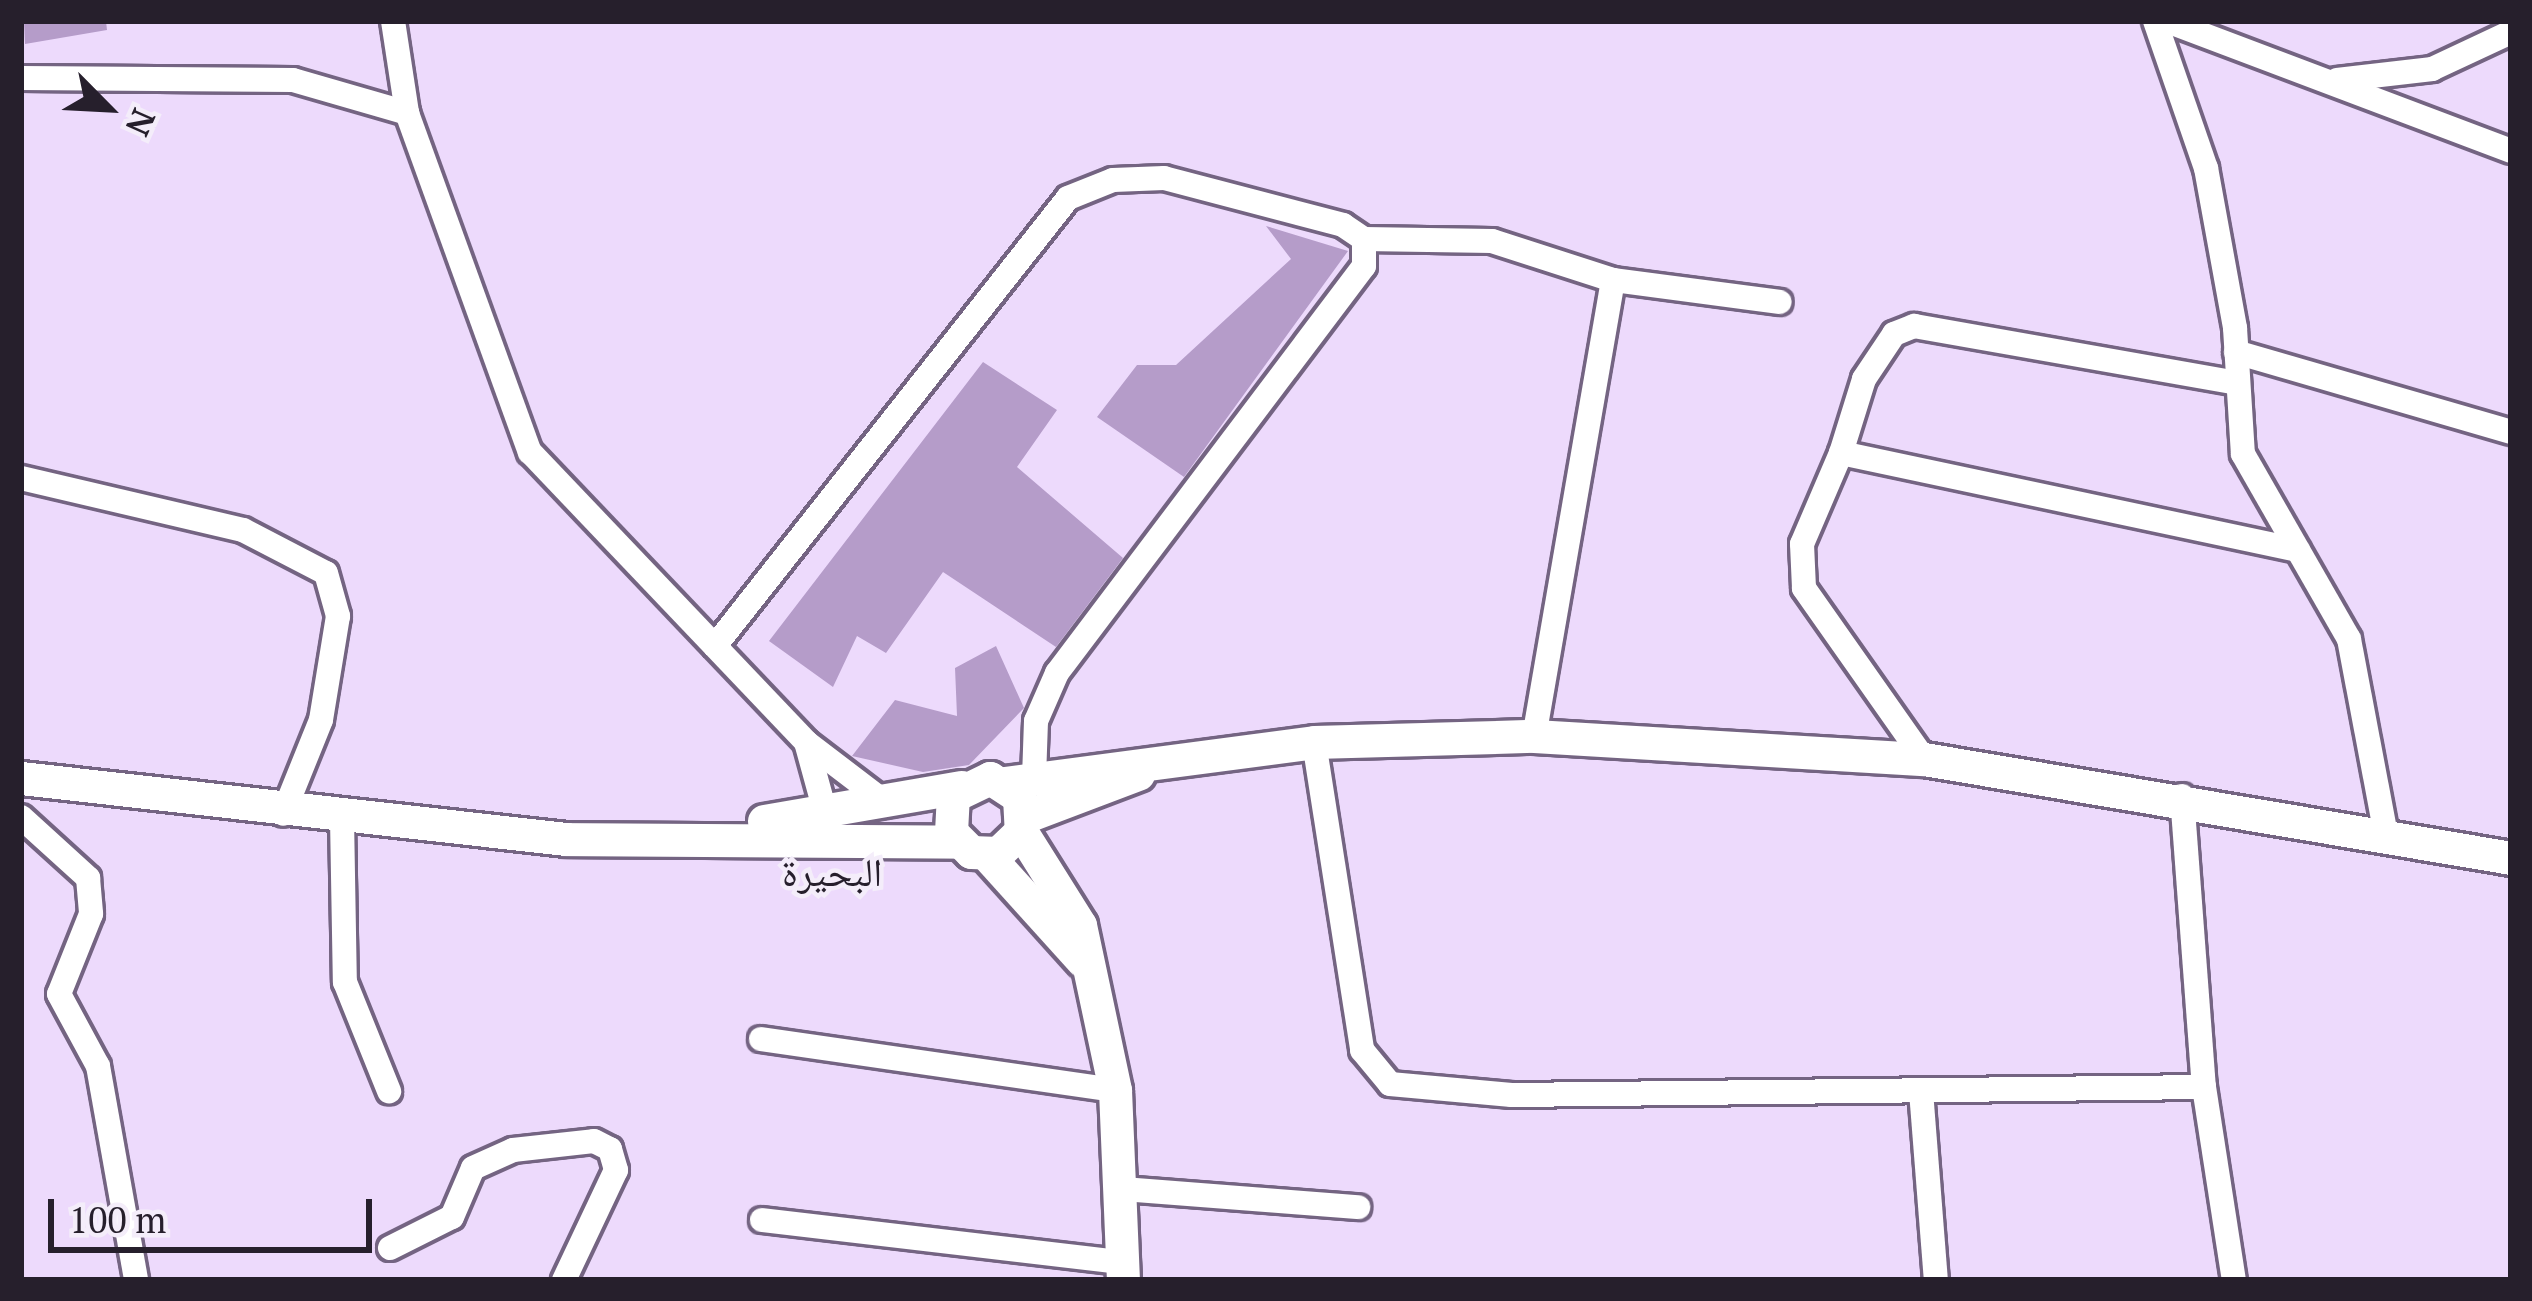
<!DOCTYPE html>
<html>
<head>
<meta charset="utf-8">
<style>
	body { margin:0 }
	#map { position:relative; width:2532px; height:1301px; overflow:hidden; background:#eddafc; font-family:"PT Serif","Noto Naskh Arabic",serif }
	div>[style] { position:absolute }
	.building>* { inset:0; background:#b59cc9 }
	.roads { filter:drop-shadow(3px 0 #746482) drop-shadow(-3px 0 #746482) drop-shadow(0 3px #746482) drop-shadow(0 -3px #746482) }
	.street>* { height:24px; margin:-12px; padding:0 12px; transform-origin:12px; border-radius:12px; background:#fff }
	.secondary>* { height:33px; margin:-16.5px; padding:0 16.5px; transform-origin:16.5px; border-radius:16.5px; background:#fff }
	span { translate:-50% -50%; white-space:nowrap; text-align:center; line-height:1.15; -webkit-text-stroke:9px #f4edfa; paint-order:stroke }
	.neighbourhood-label { font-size:39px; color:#261f2c }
	.frame { position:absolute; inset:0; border:24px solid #261f2c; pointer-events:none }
	.north { position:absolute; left:48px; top:48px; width:120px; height:120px; -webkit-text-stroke:9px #f4edfa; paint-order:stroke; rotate:114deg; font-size:33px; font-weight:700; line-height:48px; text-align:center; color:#261f2c }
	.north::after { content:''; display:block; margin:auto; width:42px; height:54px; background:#261f2c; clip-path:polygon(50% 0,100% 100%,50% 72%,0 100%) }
	.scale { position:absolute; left:48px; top:1199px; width:324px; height:54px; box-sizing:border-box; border:6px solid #261f2c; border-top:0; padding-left:15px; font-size:36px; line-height:42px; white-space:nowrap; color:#261f2c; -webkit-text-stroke:9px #f4edfa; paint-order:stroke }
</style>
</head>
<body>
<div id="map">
	<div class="building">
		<div style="clip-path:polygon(24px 21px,106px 21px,107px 30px,25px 44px)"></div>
		<div style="clip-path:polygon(1266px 226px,1348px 251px,1184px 477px,1097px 417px,1137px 365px,1176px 365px,1291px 259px)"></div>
		<div style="clip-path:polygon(983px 362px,1057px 410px,1017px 467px,1123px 558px,1056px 647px,943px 572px,886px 653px,857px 636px,833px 687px,769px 641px)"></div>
		<div style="clip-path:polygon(996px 646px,1024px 708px,969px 765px,923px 772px,852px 756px,895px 700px,957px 716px,955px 668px)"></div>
	</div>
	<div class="roads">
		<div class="street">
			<div style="left:393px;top:21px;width:93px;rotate:81.3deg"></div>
			<div style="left:2155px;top:21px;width:156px;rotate:70.9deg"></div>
			<div style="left:2206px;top:168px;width:163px;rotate:79.7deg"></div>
			<div style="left:2235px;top:328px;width:126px;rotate:86.4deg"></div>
			<div style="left:2243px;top:454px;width:213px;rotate:60.2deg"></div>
			<div style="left:2349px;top:639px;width:193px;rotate:79.3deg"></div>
			<div style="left:2167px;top:21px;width:368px;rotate:20.7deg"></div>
			<div style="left:21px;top:78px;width:272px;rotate:0.4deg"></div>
			<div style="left:293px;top:80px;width:119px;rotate:16.1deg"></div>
			<div style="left:407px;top:113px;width:361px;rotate:70.1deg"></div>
			<div style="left:530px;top:452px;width:400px;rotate:46.4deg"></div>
			<div style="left:806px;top:742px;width:96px;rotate:37.3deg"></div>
			<div style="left:2337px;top:80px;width:96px;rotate:-6.6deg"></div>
			<div style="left:2432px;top:69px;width:87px;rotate:-25.1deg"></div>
			<div style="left:1364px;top:239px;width:128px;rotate:0.9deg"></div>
			<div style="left:1492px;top:241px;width:127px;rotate:17.9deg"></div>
			<div style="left:1613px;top:280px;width:463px;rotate:99.8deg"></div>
			<div style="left:1613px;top:280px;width:168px;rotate:7.5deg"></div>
			<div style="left:2236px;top:352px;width:286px;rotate:16.2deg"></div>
			<div style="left:1841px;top:453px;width:77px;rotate:-72.7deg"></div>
			<div style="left:1864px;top:379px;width:54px;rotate:-56.3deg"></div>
			<div style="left:1894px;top:334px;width:22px;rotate:-22deg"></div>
			<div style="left:1914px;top:326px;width:328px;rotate:10deg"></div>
			<div style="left:21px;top:478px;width:228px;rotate:13.2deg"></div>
			<div style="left:243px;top:530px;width:93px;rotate:27.4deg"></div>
			<div style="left:326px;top:573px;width:45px;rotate:74.4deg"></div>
			<div style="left:338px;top:616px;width:105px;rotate:99.3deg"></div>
			<div style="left:321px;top:720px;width:101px;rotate:112deg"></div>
			<div style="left:715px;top:646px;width:570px;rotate:-51.76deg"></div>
			<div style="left:1068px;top:198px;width:48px;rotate:-21.8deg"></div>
			<div style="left:1113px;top:180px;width:51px;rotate:-2.2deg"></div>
			<div style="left:1164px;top:178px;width:185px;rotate:14.7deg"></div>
			<div style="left:1343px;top:225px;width:25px;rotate:34deg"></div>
			<div style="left:1364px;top:239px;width:27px;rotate:90deg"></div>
			<div style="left:1364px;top:266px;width:510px;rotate:127.03deg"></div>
			<div style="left:1057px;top:673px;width:52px;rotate:113.6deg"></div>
			<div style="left:1036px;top:721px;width:58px;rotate:92deg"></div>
			<div style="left:806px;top:742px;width:87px;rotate:74.7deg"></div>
			<div style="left:1314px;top:742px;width:312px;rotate:81.1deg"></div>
			<div style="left:1362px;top:1050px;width:44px;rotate:50.5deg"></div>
			<div style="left:1390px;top:1084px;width:122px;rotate:5.2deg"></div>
			<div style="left:1512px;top:1095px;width:692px;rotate:-0.66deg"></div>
			<div style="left:1924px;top:759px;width:209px;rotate:-125.1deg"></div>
			<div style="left:1804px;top:588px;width:44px;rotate:-92.6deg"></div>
			<div style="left:1802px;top:544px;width:99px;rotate:-66.8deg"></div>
			<div style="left:1841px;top:453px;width:467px;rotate:12deg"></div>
			<div style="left:2182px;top:796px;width:292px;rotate:85.7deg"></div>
			<div style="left:2204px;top:1087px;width:195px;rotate:81.2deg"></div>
			<div style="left:21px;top:817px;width:91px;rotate:42.3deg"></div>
			<div style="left:88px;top:878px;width:36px;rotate:85deg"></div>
			<div style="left:91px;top:914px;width:86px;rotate:111.8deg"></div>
			<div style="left:59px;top:994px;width:82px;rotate:61.6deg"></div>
			<div style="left:98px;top:1066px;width:217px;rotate:79.9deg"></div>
			<div style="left:342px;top:818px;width:164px;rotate:89deg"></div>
			<div style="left:345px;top:982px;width:118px;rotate:68deg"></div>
			<div style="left:761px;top:1039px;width:358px;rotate:8.2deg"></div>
			<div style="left:1921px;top:1091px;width:190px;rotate:85.5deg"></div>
			<div style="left:1122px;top:1189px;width:237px;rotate:4.4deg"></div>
			<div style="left:762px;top:1220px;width:362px;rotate:6.7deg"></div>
			<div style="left:390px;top:1248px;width:69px;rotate:-26.6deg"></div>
			<div style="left:452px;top:1217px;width:53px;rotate:-66.8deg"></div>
			<div style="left:473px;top:1168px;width:44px;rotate:-24.2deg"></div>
			<div style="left:513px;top:1150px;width:81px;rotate:-6.3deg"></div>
			<div style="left:594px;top:1141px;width:18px;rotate:27deg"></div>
			<div style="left:610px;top:1149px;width:22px;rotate:74deg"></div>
			<div style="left:616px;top:1170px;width:122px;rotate:115.3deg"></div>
		</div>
		<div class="secondary">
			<div style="left:21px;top:778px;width:548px;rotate:6.39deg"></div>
			<div style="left:566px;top:839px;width:391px;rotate:0.4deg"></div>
			<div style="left:1004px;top:783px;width:313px;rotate:-7.5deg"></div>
			<div style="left:1314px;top:742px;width:220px;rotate:-1.6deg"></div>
			<div style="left:1534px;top:736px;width:391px;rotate:3.4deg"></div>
			<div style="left:1924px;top:759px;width:595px;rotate:9.57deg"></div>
			<div style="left:1024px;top:817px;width:122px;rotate:-20.7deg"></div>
			<div style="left:764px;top:821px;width:200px;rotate:-9.8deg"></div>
			<div style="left:1021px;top:831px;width:32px;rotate:136deg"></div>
			<div style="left:998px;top:853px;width:27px;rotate:-178deg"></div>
			<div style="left:971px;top:852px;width:28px;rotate:-135deg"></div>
			<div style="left:951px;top:832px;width:36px;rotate:-87deg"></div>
			<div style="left:953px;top:796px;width:41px;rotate:-25.9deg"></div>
			<div style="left:990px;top:778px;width:35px;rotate:33deg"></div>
			<div style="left:1019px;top:797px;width:34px;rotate:87deg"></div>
			<div style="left:1021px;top:831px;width:111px;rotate:57.9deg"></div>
			<div style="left:1080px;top:925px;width:169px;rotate:78deg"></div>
			<div style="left:1115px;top:1090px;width:190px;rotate:87.6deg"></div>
			<div style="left:987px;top:855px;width:142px;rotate:47.9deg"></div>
		</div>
	</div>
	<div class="neighbourhood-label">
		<span style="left:832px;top:871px">البحيرة</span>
	</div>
	<div class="frame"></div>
	<div class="north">N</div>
	<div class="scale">100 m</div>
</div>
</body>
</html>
